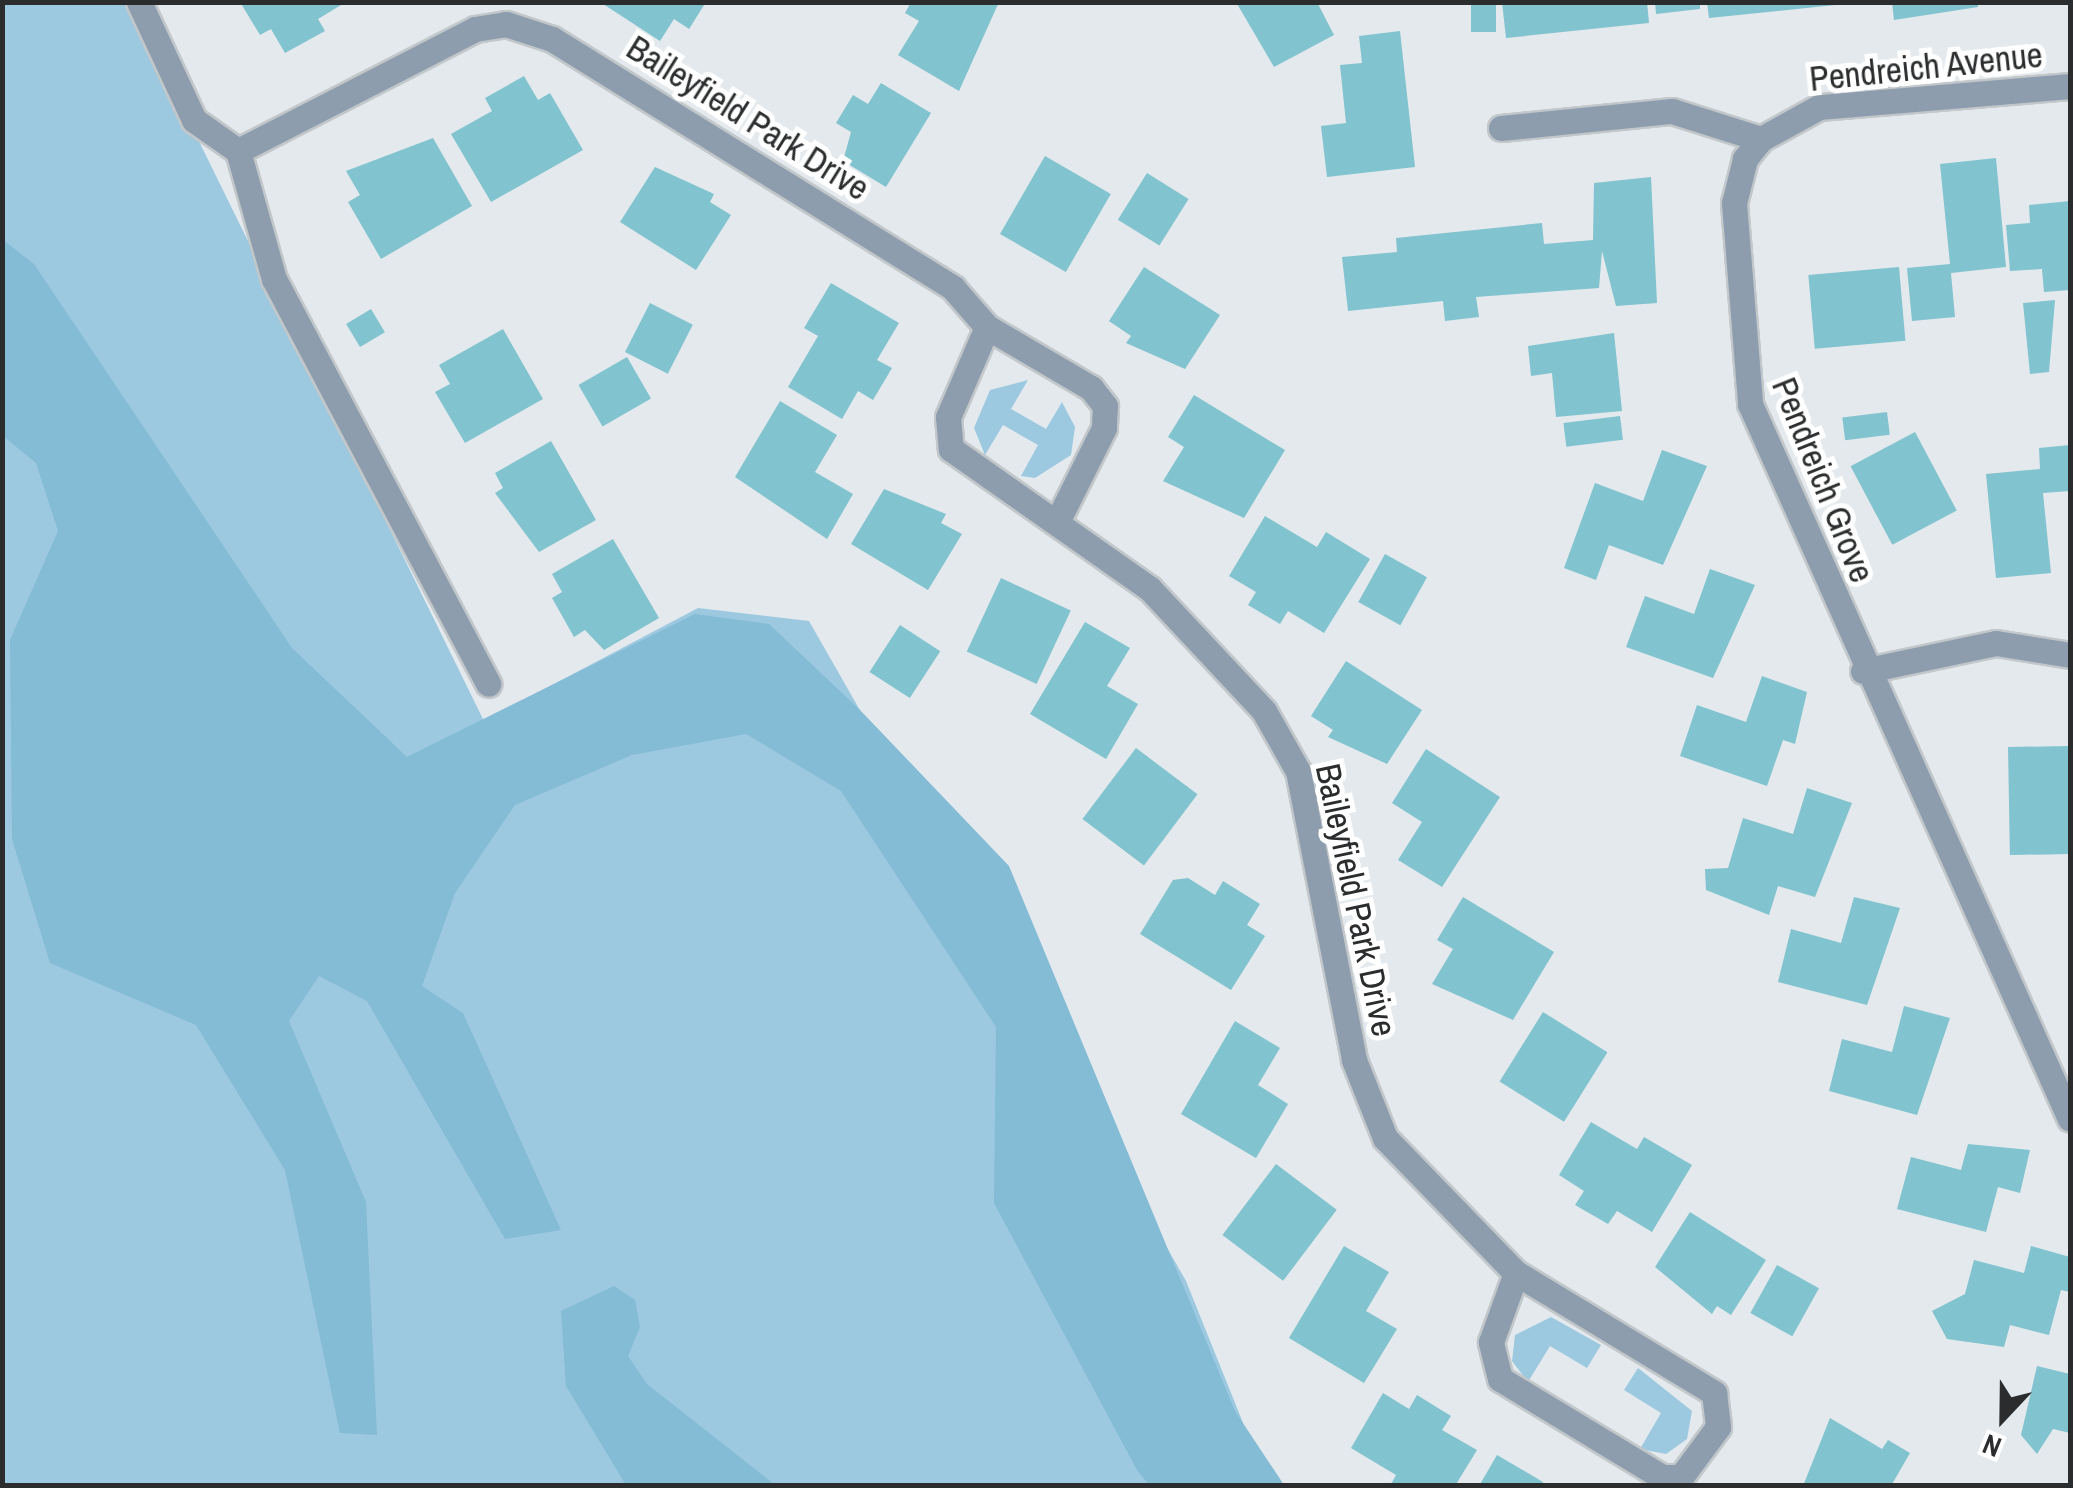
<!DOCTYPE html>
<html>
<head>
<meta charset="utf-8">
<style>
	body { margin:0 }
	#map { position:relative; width:2073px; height:1488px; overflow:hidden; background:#e3e9ed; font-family:"Archivo Narrow",sans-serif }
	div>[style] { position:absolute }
	.green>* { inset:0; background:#9cc9e0 }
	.forest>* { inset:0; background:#84bbd5 }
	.building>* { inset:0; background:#81c3ce; transform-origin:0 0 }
	.roads { filter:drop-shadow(2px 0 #c2c7ca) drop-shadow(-2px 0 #c2c7ca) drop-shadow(0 2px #c2c7ca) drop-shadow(0 -2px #c2c7ca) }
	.minor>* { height:25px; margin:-12.5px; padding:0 12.5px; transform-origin:12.5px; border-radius:12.5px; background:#8d9dae }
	span { translate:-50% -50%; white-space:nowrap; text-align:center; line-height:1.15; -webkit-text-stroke:10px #fff; paint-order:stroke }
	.street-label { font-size:35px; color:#2a2c2d }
	.frame { position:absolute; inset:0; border:5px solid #2a2c2d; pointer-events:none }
	.north { position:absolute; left:1953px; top:1368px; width:100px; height:100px; -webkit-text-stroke:8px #fff; paint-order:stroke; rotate:202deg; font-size:28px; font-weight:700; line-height:40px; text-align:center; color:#2a2c2d }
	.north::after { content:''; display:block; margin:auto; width:35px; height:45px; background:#2a2c2d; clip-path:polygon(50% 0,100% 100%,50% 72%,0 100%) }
</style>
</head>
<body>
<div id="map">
	<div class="green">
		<div style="clip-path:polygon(3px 3px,131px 3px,484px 721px,698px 608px,809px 621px,1186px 1281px,1268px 1485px,3px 1486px)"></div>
		<div style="clip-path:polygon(1028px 380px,1011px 409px,1046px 429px,1062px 402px,1075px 427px,1071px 455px,1035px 478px,1021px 476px,1038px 445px,1003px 425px,985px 455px,974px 428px,990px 390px)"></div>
		<div style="clip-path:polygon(1551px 1317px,1601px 1345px,1587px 1368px,1550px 1346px,1528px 1382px,1512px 1361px,1515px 1335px)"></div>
		<div style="clip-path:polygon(1638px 1368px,1692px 1411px,1687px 1439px,1666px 1454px,1640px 1449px,1661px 1413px,1624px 1390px)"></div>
	</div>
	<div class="forest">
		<div style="clip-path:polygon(2px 239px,34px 264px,292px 648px,407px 757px,695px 614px,769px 624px,860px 710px,1009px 866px,1235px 1411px,1284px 1485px,1149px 1485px,1137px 1470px,994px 1203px,996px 1027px,841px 791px,746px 734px,632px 755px,515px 805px,455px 893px,422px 986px,463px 1013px,561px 1230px,505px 1239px,367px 1001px,319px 976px,289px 1021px,366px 1202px,377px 1435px,340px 1433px,285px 1170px,196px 1025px,50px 963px,12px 839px,10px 640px,58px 531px,36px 463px,3px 436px)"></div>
		<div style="clip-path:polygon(614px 1286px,635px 1300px,640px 1327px,628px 1356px,647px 1384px,775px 1485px,626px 1485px,566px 1386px,561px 1311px)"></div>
	</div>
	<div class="building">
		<div style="clip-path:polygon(240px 2px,346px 2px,318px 19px,325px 31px,285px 53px,271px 29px,260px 35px)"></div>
		<div style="clip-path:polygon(600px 2px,706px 2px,689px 29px,674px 19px,660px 41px)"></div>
		<div style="clip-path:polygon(911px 2px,999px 2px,959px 91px,898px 55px,919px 21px,905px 13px)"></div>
		<div style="clip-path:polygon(1236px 2px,1317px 2px,1334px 35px,1274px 67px)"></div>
		<div style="left:1471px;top:2px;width:25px;height:30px"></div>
		<div style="clip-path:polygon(1502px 2px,1647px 2px,1649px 23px,1506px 38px)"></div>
		<div style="clip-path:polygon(1655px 2px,1700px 2px,1700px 9px,1656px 14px)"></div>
		<div style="clip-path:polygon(1707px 2px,1835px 2px,1835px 5px,1709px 18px)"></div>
		<div style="clip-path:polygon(1892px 2px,1978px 2px,1978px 7px,1894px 20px)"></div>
		<div style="clip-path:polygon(1400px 31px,1415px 167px,1327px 177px,1321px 126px,1346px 123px,1340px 65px,1362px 63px,1359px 36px)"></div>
		<div style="clip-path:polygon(524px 76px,538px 100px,550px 93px,583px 150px,491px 202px,451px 134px,492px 111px,485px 98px)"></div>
		<div style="clip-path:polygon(881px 83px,931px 113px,886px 187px,843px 161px,851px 132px,836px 123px,853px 95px,868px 104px)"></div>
		<div style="clip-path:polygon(433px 138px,472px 206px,381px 259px,348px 202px,360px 195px,346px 171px)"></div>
		<div style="left:1045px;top:156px;width:76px;height:90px;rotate:30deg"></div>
		<div style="clip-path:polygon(1996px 158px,2006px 267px,1951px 273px,1955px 317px,1912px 321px,1907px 268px,1950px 264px,1940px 164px)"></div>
		<div style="clip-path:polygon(655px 167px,714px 194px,710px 202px,731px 215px,696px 270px,620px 222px)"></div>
		<div style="left:1147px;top:173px;width:49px;height:55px;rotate:32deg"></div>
		<div style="clip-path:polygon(1651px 177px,1657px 303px,1616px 306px,1602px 251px,1599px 288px,1476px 297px,1479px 317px,1445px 321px,1443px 301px,1348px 311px,1342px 257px,1397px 252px,1396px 238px,1542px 223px,1544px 244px,1593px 240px,1594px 183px)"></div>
		<div style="clip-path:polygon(2070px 201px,2070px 290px,2044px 292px,2042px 269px,2010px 271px,2006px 225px,2030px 223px,2029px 205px)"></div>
		<div style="clip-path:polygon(1144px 267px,1220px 315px,1185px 369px,1126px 343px,1131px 336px,1109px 321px)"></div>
		<div style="left:1899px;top:267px;width:74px;height:91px;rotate:85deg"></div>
		<div style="clip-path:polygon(831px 283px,899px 323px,877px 360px,892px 368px,873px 400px,858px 391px,842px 419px,788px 387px,818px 336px,804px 328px)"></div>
		<div style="clip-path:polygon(2055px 300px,2049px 372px,2030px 374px,2023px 303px)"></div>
		<div style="left:650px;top:303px;width:48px;height:55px;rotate:27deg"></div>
		<div style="left:371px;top:309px;width:27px;height:29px;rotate:59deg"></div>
		<div style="clip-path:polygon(503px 329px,543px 399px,465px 443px,435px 392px,450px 384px,439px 365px)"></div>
		<div style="clip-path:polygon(1614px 333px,1622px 411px,1556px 417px,1552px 373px,1531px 376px,1528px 346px)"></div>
		<div style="left:627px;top:357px;width:48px;height:56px;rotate:60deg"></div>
		<div style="clip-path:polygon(1194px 395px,1285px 450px,1244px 518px,1163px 481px,1184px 447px,1168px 437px)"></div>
		<div style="clip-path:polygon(780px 401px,837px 435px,815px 472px,853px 494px,827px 539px,735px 477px)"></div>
		<div style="left:1887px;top:412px;width:23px;height:45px;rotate:83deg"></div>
		<div style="left:1620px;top:416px;width:24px;height:57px;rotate:83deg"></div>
		<div style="left:1915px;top:432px;width:89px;height:73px;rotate:62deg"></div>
		<div style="clip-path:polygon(551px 441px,596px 520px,539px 552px,495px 493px,503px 488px,495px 473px)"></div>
		<div style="clip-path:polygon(2070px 445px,2070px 491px,2043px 493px,2051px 573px,1996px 578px,1986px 474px,2040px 469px,2039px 448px)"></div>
		<div style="clip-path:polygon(1662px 450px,1707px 466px,1663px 565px,1609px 545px,1596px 580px,1564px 568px,1595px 483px,1643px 501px)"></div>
		<div style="clip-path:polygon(884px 489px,946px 514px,941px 523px,962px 534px,928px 590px,851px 544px)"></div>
		<div style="clip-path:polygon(1265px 516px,1317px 547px,1326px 532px,1370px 559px,1324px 633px,1288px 611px,1280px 624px,1248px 605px,1256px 592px,1229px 576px)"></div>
		<div style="clip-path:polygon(613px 539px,659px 618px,604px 650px,585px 630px,574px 637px,552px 598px,562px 592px,552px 574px)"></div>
		<div style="left:1385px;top:554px;width:48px;height:55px;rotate:29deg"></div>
		<div style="clip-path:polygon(1710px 569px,1755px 585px,1713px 678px,1626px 647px,1645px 596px,1694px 614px)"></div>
		<div style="left:1001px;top:578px;width:77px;height:81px;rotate:25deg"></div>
		<div style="clip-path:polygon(1085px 622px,1130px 648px,1107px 686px,1138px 704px,1106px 759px,1030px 714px)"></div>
		<div style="left:900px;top:625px;width:48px;height:56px;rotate:33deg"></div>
		<div style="clip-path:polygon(1346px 661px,1422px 710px,1387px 764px,1328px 737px,1333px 730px,1311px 716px)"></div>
		<div style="clip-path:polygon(1762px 676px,1807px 692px,1795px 744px,1783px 740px,1767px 786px,1680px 756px,1697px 705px,1746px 722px)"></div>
		<div style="left:2068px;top:746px;width:108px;height:60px;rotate:89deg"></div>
		<div style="left:1136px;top:748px;width:77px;height:89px;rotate:37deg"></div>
		<div style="clip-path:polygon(1426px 749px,1500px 797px,1442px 887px,1398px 860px,1422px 822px,1392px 803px)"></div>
		<div style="clip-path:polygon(1807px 788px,1852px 803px,1815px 897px,1778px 886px,1769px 915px,1706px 890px,1705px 869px,1728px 868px,1743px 818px,1793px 834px)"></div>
		<div style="clip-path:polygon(1188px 878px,1215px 895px,1223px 881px,1260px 904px,1247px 925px,1265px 936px,1231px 990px,1140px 934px,1173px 880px)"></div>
		<div style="clip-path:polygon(1463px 897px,1554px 952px,1513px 1020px,1432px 984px,1453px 949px,1437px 940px)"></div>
		<div style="clip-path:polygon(1854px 897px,1900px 908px,1867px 1005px,1778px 982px,1791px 929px,1841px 943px)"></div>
		<div style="clip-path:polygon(1904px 1006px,1950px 1018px,1917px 1115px,1829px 1091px,1842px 1039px,1892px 1052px)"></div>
		<div style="left:1543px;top:1012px;width:76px;height:82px;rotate:32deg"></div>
		<div style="clip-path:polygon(1235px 1021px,1280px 1048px,1258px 1085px,1288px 1104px,1256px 1158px,1181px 1114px)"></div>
		<div style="clip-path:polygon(1591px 1122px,1637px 1149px,1644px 1137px,1692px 1165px,1652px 1232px,1617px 1211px,1608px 1224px,1575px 1205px,1584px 1191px,1559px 1175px)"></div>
		<div style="clip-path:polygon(1968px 1144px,2030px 1150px,2020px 1193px,1998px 1187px,1986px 1232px,1897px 1209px,1911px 1157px,1961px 1170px)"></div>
		<div style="left:1276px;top:1164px;width:76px;height:89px;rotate:37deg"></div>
		<div style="clip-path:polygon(1690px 1212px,1766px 1260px,1731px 1315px,1717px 1306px,1712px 1314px,1655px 1267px)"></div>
		<div style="clip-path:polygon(1344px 1246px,1389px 1272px,1366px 1311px,1397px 1329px,1364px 1383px,1289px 1338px)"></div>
		<div style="clip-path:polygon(2031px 1246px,2070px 1257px,2070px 1292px,2061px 1290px,2049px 1335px,2010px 1325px,2004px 1347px,1947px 1339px,1932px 1311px,1965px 1294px,1974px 1260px,2024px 1273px)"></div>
		<div style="left:1777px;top:1265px;width:48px;height:55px;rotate:29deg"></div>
		<div style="clip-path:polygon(2037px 1366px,2070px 1374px,2070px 1433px,2053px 1429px,2037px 1454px,2021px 1435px)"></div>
		<div style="clip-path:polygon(1383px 1393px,1409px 1409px,1417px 1395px,1451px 1416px,1442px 1430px,1477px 1450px,1455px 1486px,1390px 1486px,1396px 1475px,1351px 1448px)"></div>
		<div style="clip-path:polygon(1830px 1418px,1882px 1449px,1888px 1440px,1910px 1453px,1891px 1486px,1803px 1486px)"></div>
		<div style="clip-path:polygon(1497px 1455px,1543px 1482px,1541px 1486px,1479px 1486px)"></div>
	</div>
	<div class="roads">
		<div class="minor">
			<div style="left:139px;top:2px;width:130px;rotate:65deg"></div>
			<div style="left:194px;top:120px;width:54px;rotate:35.2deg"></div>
			<div style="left:238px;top:151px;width:267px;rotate:-27.2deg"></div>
			<div style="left:475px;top:29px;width:31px;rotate:-9deg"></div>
			<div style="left:506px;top:24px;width:48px;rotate:18.1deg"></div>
			<div style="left:552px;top:39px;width:472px;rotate:31.8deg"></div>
			<div style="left:953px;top:288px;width:52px;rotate:48.9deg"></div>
			<div style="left:987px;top:327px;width:121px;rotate:30.4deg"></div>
			<div style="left:1091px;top:388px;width:23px;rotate:52deg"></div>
			<div style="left:1105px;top:406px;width:22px;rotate:93deg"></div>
			<div style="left:1104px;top:428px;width:103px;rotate:116.6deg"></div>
			<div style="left:2070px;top:86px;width:252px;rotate:175.2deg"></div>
			<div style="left:1819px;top:107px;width:66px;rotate:151.1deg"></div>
			<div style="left:1761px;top:139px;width:26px;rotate:129deg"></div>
			<div style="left:1745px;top:159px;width:45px;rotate:104deg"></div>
			<div style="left:1734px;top:203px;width:202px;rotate:85.4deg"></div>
			<div style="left:1750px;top:404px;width:783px;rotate:65.89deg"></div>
			<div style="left:1501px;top:128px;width:172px;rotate:-5.7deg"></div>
			<div style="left:1672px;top:111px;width:93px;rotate:17.5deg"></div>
			<div style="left:238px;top:151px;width:133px;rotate:74.3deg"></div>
			<div style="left:274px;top:279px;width:458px;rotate:62.1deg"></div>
			<div style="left:987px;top:327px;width:98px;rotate:113.4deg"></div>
			<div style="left:948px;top:417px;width:32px;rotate:85deg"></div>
			<div style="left:951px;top:449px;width:243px;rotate:35.1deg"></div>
			<div style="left:1150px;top:589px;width:167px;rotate:46.9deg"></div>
			<div style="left:1264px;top:711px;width:69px;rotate:60.5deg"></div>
			<div style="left:1298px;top:771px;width:294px;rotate:79deg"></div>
			<div style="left:1354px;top:1060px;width:84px;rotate:68.3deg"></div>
			<div style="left:1385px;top:1138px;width:188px;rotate:45.9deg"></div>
			<div style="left:1516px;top:1273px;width:232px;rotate:31.2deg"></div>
			<div style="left:1714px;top:1393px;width:34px;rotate:83deg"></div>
			<div style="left:1718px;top:1427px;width:62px;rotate:126.5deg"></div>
			<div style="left:1681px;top:1477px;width:19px;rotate:180deg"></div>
			<div style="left:1662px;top:1477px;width:189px;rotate:-148.8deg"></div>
			<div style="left:1500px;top:1379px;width:38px;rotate:-104deg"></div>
			<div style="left:1491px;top:1342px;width:73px;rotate:-70.1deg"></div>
			<div style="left:1863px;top:671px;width:136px;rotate:-11.9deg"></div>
			<div style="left:1996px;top:643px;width:75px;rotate:9.2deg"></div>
		</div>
	</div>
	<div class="street-label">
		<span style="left:1926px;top:67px;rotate:-6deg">Pendreich Avenue</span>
		<span style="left:748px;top:118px;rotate:32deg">Baileyfield Park Drive</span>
		<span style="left:1823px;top:480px;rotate:68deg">Pendreich Grove</span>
		<span style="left:1356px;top:900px;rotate:78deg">Baileyfield Park Drive</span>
	</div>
	<div class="frame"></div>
	<div class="north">N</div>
</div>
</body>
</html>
